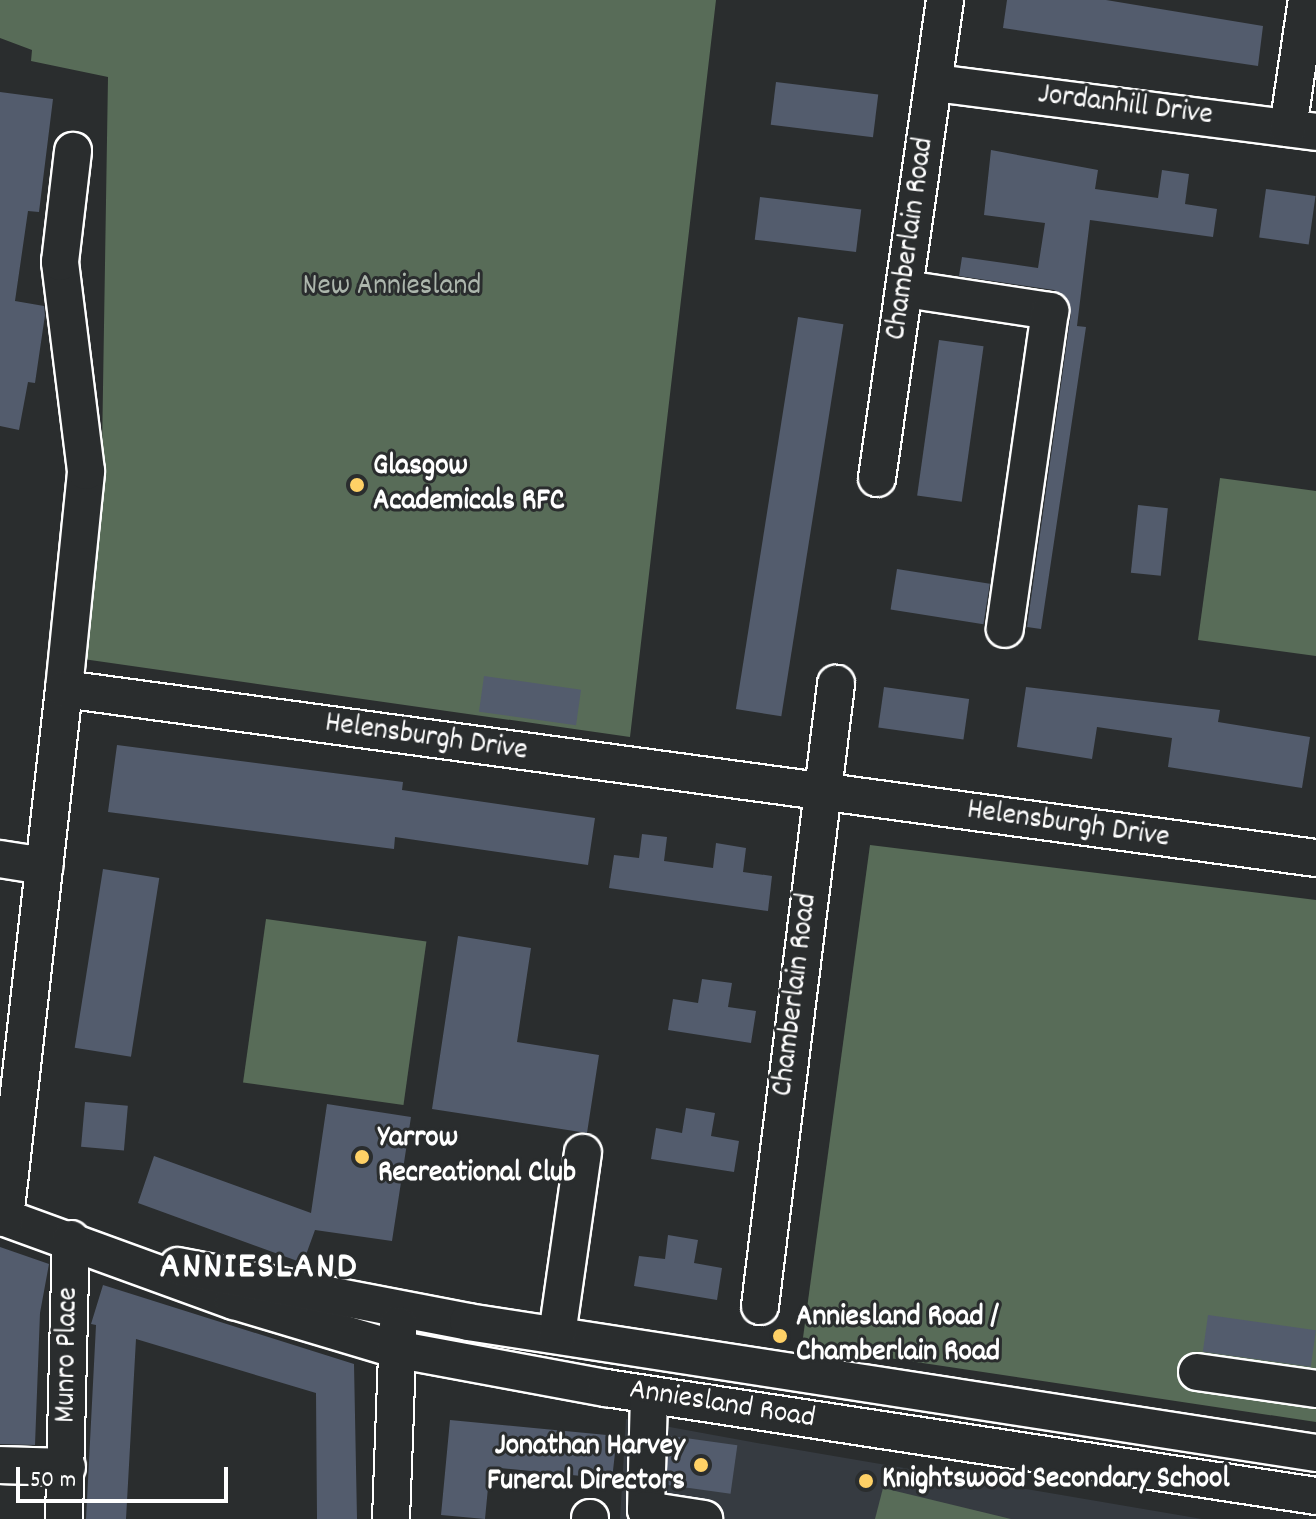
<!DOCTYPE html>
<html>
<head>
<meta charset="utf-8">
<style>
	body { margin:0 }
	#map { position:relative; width:1316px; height:1519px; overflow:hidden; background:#2a2d2e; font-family:Dekko,sans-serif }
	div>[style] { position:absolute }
	.built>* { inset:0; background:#363b41 }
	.green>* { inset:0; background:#586c58; transform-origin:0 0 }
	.building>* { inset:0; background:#535c6d; transform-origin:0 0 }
	.roads { filter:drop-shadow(2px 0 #fff) drop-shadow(-2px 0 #fff) drop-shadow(0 2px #fff) drop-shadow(0 -2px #fff) }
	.minor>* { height:36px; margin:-18px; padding:0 18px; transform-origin:18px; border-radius:18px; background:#2a2d2e }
	.dots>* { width:22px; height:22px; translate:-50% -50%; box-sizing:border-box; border:4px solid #2a2d2e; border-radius:50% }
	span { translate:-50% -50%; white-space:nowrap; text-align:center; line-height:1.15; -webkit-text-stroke:6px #2a2d2e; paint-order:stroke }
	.street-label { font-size:30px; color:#fff }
	.park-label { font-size:30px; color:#acb6ac }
	.poi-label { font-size:30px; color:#fff; font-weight:700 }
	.left { translate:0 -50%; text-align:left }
	.right { translate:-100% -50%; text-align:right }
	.district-label { font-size:38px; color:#fff; font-weight:700; letter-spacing:2px }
	.scale { position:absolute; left:16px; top:1467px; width:212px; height:36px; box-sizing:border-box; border:4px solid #fff; border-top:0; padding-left:10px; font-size:24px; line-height:28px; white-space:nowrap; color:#fff; -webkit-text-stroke:6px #2a2d2e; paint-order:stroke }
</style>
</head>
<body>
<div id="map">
	<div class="built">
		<div style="clip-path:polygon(626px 1419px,757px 1443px,1202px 1519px,620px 1519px)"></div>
	</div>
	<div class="green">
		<div style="clip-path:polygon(0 0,716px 0,630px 737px,76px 658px,102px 450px,108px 77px,31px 61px,32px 50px,0 38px)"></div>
		<div style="clip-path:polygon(1220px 478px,1316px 491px,1316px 656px,1198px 640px)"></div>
		<div style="clip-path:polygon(870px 845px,1316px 900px,1316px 1422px,802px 1345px)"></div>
		<div style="left:266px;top:919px;width:162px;height:165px;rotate:8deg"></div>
		<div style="clip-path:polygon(883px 1488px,1011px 1519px,875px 1519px)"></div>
	</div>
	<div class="building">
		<div style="clip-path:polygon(1007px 0,1106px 0,1263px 26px,1258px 66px,1003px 28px)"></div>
		<div style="left:776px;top:82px;width:103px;height:43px;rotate:7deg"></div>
		<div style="clip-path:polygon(0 92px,53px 99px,39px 212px,28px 211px,15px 301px,44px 306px,45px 315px,35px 383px,28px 382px,19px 430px,0 426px)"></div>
		<div style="clip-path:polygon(991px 150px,1098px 170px,1095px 189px,1158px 198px,1162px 170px,1189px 174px,1185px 204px,1217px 209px,1213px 237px,1090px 220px,1077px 326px,1086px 327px,1041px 629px,1027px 627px,1071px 313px,1064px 295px,1054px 290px,959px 276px,962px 257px,1038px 268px,1045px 223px,984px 215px)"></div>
		<div style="left:1266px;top:189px;width:50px;height:49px;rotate:8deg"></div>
		<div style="left:760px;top:197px;width:102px;height:43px;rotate:7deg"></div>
		<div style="left:798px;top:317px;width:46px;height:397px;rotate:9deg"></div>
		<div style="left:939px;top:340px;width:45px;height:157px;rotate:8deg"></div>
		<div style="left:1138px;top:505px;width:30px;height:68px;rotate:6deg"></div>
		<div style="left:897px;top:569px;width:94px;height:41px;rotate:9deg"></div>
		<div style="left:484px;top:676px;width:98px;height:36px;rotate:8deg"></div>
		<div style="left:884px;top:687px;width:86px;height:41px;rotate:8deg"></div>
		<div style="clip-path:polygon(1026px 687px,1220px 710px,1218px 722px,1310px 737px,1302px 788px,1168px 767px,1172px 738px,1097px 727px,1092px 759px,1017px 747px)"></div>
		<div style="clip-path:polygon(117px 745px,403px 782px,402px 790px,595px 818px,588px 865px,395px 837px,394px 849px,108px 812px)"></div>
		<div style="clip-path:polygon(642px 834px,667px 837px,664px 861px,713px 868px,716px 843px,746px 848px,743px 872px,772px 876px,768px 911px,609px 888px,614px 855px,639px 858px)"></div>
		<div style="left:103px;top:869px;width:57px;height:181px;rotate:9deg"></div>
		<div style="clip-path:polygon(458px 936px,531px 948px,517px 1042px,599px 1055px,587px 1133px,432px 1109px)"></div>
		<div style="clip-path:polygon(702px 979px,732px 983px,728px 1007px,756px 1011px,751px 1043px,668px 1030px,673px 999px,698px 1003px)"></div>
		<div style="left:85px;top:1102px;width:43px;height:45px;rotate:5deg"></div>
		<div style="clip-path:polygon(327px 1104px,411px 1117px,392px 1241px,315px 1230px,303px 1263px,138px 1203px,154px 1156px,311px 1213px)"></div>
		<div style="clip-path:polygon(686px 1108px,715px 1113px,711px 1136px,739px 1141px,734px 1172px,651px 1159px,656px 1128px,682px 1133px)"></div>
		<div style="clip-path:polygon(668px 1235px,698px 1240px,694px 1263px,722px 1268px,717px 1300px,634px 1286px,639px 1256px,665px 1259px)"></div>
		<div style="clip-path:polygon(0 1247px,49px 1264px,40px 1313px,35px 1445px,0 1444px)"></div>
		<div style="clip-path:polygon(103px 1285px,354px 1364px,357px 1519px,317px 1519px,316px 1393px,136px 1339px,126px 1519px,86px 1519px,96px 1325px,91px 1324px)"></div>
		<div style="left:1208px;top:1315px;width:109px;height:37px;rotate:8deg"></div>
		<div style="clip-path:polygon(450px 1420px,617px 1436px,612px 1479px,490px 1467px,485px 1519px,441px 1515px)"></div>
		<div style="left:671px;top:1436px;width:67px;height:49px;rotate:8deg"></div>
	</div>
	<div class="roads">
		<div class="minor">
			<div style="left:935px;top:83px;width:384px;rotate:7.3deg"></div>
			<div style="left:1288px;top:128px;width:129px;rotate:-81.6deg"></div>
			<div style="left:905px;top:289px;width:147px;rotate:8.6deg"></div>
			<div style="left:1050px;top:311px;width:321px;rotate:98.1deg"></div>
			<div style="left:877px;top:478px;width:483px;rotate:-81.9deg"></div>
			<div style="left:64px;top:689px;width:219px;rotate:-84.2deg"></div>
			<div style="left:86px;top:471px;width:211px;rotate:-97.1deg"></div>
			<div style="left:60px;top:262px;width:112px;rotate:-83.3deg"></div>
			<div style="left:0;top:859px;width:45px;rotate:9deg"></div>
			<div style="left:0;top:1216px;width:249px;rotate:20deg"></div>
			<div style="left:234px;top:1301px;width:168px;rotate:16.6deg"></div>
			<div style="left:395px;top:1349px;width:215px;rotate:10.5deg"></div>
			<div style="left:606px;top:1388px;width:718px;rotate:8.65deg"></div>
			<div style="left:5px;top:1218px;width:532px;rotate:-83.64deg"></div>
			<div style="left:64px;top:689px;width:1263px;rotate:7.69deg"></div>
			<div style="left:178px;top:1266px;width:295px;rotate:10.9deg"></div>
			<div style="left:468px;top:1322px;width:858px;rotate:8.78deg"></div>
			<div style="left:760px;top:1306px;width:627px;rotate:-83.03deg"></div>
			<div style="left:557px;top:1335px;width:184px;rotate:-81.9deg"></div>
			<div style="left:1197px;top:1372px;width:120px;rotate:8.1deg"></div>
			<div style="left:649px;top:1395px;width:115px;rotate:91.5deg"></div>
			<div style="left:646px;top:1510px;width:59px;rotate:8.8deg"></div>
			<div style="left:0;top:1465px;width:67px;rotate:1.7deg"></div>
			<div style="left:64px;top:1519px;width:280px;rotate:-88.6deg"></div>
			<div style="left:391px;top:1519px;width:194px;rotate:-87.9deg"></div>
			<div style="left:590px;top:1519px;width:1px;rotate:-90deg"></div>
		</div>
	</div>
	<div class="dots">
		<div style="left:357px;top:485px;background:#ffd166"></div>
		<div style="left:362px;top:1157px;background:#ffd166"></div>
		<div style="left:780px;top:1336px;background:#ffd166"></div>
		<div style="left:701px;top:1465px;background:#ffd166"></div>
		<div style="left:866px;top:1481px;background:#ffd166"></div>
	</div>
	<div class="street-label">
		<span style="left:1125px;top:107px;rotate:7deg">Jordanhill Drive</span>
		<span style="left:912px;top:239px;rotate:-82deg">Chamberlain Road</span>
		<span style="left:426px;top:739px;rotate:8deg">Helensburgh Drive</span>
		<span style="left:1068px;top:826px;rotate:8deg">Helensburgh Drive</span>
		<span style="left:797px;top:995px;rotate:-83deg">Chamberlain Road</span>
		<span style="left:69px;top:1355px;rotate:-89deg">Munro Place</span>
		<span style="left:722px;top:1406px;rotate:9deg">Anniesland Road</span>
	</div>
	<div class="park-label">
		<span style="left:392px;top:288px">New Anniesland</span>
	</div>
	<div class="poi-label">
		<span class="left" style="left:373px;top:485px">Glasgow<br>Academicals RFC</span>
		<span class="left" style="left:378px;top:1157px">Yarrow<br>Recreational Club</span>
		<span class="left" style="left:796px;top:1336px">Anniesland Road /<br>Chamberlain Road</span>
		<span class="right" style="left:685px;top:1465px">Jonathan Harvey<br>Funeral Directors</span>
		<span class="left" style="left:882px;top:1481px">Knightswood Secondary School</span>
	</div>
	<div class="district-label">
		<span style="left:259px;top:1269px">ANNIESLAND</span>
	</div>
	<div class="scale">50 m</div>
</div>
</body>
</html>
